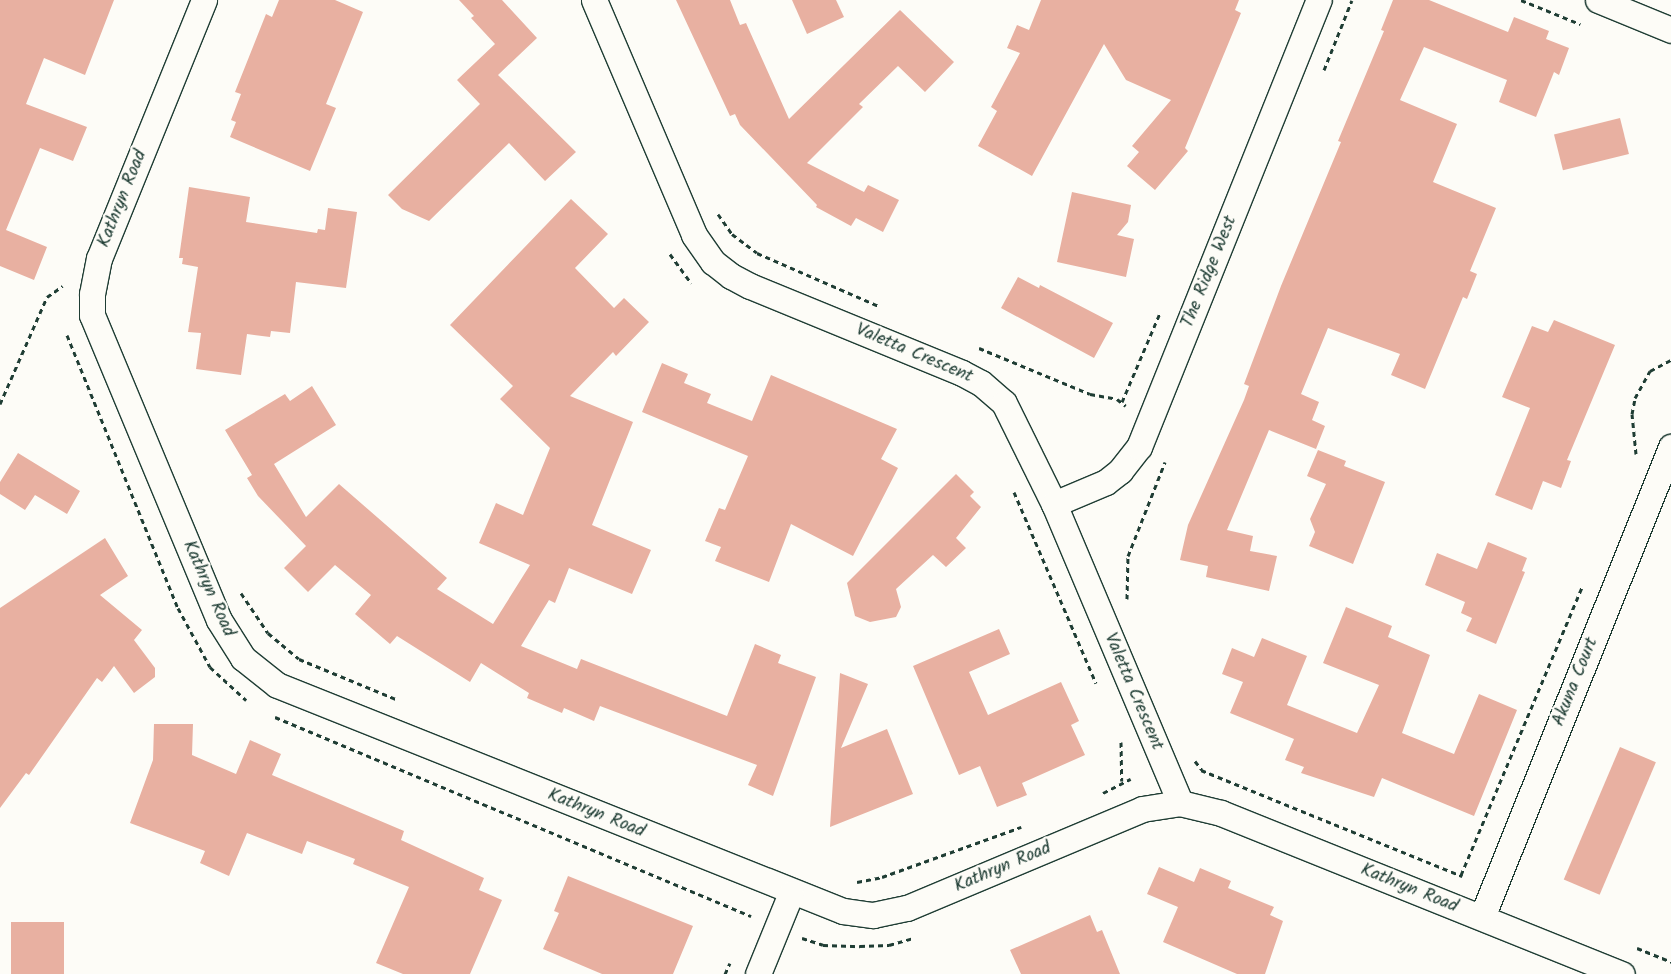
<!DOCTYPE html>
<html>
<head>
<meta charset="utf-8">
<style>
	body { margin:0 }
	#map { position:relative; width:1671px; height:974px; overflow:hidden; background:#fdfcf7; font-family:Kalam,sans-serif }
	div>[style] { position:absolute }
	.building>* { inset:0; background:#e8b0a1; transform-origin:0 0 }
	.path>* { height:3px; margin-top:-1.5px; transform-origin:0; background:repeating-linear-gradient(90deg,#1f3d34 0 5px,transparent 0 9px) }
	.roads { filter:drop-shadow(1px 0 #1f3d34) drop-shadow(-1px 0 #1f3d34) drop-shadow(0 1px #1f3d34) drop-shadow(0 -1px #1f3d34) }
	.street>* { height:25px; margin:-12.5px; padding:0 12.5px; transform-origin:12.5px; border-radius:12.5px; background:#fdfcf7 }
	span { translate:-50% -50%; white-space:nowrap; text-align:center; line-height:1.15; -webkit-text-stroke:4.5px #fdfcf7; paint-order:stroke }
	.street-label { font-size:18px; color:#1f3d34 }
</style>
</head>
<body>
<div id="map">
	<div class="building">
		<div style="clip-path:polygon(0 0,114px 0,85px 75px,44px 58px,26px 104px,87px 127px,73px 161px,40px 148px,6px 230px,47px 247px,34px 280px,0 266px)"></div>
		<div style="clip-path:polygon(279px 0,335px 0,363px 12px,326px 104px,336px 108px,310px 171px,230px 137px,236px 122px,231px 120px,241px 94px,235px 92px,266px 14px,272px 17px)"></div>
		<div style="clip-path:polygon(459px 0,502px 0,537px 38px,498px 75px,576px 152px,545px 181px,509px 143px,429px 221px,402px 209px,388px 195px,480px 104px,457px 80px,495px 44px,471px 18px,474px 16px)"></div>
		<div style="clip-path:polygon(676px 0,730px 0,740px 25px,746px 23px,789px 119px,900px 10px,954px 62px,925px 92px,898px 66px,859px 104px,863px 107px,807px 163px,864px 192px,868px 185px,899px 200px,883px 232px,856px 218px,851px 226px,816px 207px,817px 205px,740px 125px,735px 114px,730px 116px)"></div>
		<div style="clip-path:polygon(792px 0,836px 0,844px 17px,807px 34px)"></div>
		<div style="clip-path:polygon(1041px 0,1239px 0,1235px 10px,1241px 13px,1185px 148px,1188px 151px,1155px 190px,1127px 166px,1139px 152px,1132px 146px,1171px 100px,1126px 80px,1104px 44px,1032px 176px,978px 146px,997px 111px,991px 107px,1020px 53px,1007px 48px,1017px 25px,1029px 30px)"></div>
		<div style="clip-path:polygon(1393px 0,1429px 0,1508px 32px,1514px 17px,1549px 31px,1546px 39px,1569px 48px,1559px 75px,1554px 72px,1536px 117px,1499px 102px,1507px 80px,1424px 47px,1400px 100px,1457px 124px,1433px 182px,1496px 208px,1470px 271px,1477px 274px,1467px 299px,1463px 297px,1425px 389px,1391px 375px,1400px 354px,1328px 328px,1301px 394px,1319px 402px,1312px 420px,1325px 426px,1316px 449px,1269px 430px,1227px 530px,1253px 536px,1250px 551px,1277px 556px,1269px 591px,1206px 577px,1208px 566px,1180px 560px,1188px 525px,1244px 400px,1249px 386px,1244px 384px,1281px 286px,1341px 142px,1338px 141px,1384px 31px,1381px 30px)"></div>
		<div style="left:1620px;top:118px;width:37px;height:68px;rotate:76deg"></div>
		<div style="clip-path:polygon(189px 187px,250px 197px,246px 222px,317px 233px,318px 229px,325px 230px,328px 208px,357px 212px,346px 288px,296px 282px,290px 333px,271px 331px,270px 337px,247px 334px,241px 375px,196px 369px,201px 333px,188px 332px,198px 267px,182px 264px,183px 258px,179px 258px)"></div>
		<div style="clip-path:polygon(1072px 192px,1131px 205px,1128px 222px,1117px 235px,1134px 239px,1126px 277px,1057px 262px)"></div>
		<div style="clip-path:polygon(571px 199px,608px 234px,575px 268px,614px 308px,624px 298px,649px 322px,616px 356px,613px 352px,570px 396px,633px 422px,592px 525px,651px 550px,632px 594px,569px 568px,555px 603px,549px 600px,521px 646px,577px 669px,581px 659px,727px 716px,755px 644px,781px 655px,778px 663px,816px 677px,773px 796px,748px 785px,757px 765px,600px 706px,594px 721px,564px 708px,562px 713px,527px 698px,529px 693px,481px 663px,470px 682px,397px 636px,390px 644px,355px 614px,371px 595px,335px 565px,308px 592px,284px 568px,306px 546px,258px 496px,247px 478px,252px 475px,225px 430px,285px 394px,290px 401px,312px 386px,336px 425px,274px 464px,306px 517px,339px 484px,447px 578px,437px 589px,493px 624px,530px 565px,479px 543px,496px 503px,523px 515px,550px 448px,500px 399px,513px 386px,450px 325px)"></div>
		<div style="clip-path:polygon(1018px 277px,1039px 288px,1040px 285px,1113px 323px,1094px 358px,1001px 308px)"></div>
		<div style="clip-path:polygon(1554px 320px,1615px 345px,1567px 460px,1571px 461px,1561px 488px,1543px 481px,1532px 510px,1495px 495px,1530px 408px,1502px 397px,1532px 326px,1548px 332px)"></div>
		<div style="clip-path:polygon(662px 363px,688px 374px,684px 383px,711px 394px,707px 403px,752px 421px,771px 375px,897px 429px,881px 459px,898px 468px,853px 556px,791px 524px,769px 582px,715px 561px,721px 547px,705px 541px,719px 508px,725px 510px,748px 456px,642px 412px)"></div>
		<div style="clip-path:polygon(1318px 450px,1346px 461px,1344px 466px,1385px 482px,1353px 564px,1309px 546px,1315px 532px,1310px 519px,1326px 484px,1307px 476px)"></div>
		<div style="clip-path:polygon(18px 453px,80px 491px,67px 514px,35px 495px,25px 510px,0 494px,0 482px)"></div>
		<div style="clip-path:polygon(956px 474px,974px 492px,970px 496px,981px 507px,956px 538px,966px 548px,946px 567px,933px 555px,896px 589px,901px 607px,896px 617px,870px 622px,855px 616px,847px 583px)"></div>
		<div style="clip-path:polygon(105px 538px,128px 576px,100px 595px,142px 630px,134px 640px,155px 668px,155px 677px,134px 693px,114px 666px,102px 682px,97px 678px,29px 775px,26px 773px,0 808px,0 608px)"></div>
		<div style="clip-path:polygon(1488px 542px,1527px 558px,1522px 571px,1525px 572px,1496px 644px,1466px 631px,1472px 618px,1461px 613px,1465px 602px,1425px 585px,1437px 553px,1477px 569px)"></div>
		<div style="clip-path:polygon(1346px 607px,1392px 626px,1388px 637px,1430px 655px,1402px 733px,1454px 754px,1479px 694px,1517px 710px,1474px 816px,1382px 778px,1374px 797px,1301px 773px,1304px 767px,1285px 760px,1294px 739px,1230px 713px,1243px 682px,1222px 674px,1232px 648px,1254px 657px,1262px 638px,1307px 656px,1287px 705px,1357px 733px,1379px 685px,1323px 663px)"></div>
		<div style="clip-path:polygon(999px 629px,1010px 654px,969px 672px,988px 715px,1061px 682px,1079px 721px,1071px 725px,1085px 755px,1022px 783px,1027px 795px,997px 807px,980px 766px,959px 775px,913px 666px)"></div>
		<div style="clip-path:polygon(840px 673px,868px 684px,841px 748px,887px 729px,913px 794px,830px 827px)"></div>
		<div style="clip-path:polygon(154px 724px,193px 724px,192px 755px,236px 774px,250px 740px,281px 754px,272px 775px,404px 831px,401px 840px,484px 878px,479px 890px,502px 900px,470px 974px,403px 974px,376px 963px,409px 887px,353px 864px,355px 859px,307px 841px,302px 854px,247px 833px,229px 876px,200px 863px,205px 851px,130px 823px,153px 760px)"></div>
		<div style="left:1620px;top:747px;width:39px;height:144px;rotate:23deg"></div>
		<div style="clip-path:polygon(1159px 867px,1194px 882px,1200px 868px,1231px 881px,1228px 888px,1274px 907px,1270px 915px,1283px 921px,1265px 974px,1237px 974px,1163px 942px,1178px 907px,1147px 894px)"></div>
		<div style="clip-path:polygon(568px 876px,693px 926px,673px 974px,602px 974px,543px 949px,559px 913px,554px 911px)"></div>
		<div style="clip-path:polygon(1090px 915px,1097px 932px,1102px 930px,1120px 974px,1021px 974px,1010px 950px)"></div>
		<div style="left:11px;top:922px;width:53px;height:52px"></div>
	</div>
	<div class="path">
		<div style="left:1521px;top:0;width:64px;rotate:22.1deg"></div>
		<div style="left:1324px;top:70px;width:75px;rotate:-68.2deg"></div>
		<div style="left:718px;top:214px;width:24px;rotate:55deg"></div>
		<div style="left:732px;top:234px;width:31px;rotate:37deg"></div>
		<div style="left:757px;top:253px;width:133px;rotate:23.5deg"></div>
		<div style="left:670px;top:254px;width:36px;rotate:54deg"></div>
		<div style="left:67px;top:335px;width:295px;rotate:67.9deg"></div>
		<div style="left:178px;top:608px;width:67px;rotate:61.5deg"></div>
		<div style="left:210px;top:667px;width:49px;rotate:42.5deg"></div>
		<div style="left:979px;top:348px;width:120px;rotate:22.5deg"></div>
		<div style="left:1090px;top:394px;width:27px;rotate:10deg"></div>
		<div style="left:1117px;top:399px;width:11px;rotate:38deg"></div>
		<div style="left:1122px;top:402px;width:97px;rotate:-66.9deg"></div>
		<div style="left:0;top:404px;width:117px;rotate:-66.3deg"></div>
		<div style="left:47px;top:297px;width:19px;rotate:-35deg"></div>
		<div style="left:1636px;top:454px;width:40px;rotate:-95.7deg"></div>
		<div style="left:1632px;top:414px;width:16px;rotate:-79deg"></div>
		<div style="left:1635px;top:398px;width:31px;rotate:-61deg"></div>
		<div style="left:1650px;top:371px;width:24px;rotate:-28deg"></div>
		<div style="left:1014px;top:492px;width:208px;rotate:66.8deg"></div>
		<div style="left:241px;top:593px;width:48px;rotate:56deg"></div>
		<div style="left:268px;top:633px;width:40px;rotate:40deg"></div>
		<div style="left:299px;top:659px;width:105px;rotate:22.4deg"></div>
		<div style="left:1127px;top:599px;width:43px;rotate:-88.7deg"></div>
		<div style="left:1128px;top:556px;width:101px;rotate:-68.5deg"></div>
		<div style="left:275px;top:717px;width:516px;rotate:22.69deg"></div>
		<div style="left:1121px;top:742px;width:39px;rotate:89deg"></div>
		<div style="left:1195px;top:761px;width:11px;rotate:52deg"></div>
		<div style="left:1201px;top:770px;width:282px;rotate:22.1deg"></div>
		<div style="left:1103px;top:793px;width:31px;rotate:-27deg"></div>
		<div style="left:1461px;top:875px;width:312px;rotate:-67.2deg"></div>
		<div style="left:857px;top:882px;width:25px;rotate:-11deg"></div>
		<div style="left:882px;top:877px;width:148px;rotate:-19.8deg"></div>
		<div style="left:802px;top:938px;width:22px;rotate:18deg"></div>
		<div style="left:823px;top:945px;width:37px;rotate:2deg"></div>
		<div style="left:860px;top:946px;width:29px;rotate:-2deg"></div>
		<div style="left:889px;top:945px;width:25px;rotate:-16deg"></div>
		<div style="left:1637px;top:948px;width:37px;rotate:22deg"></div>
		<div style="left:725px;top:974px;width:12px;rotate:-66deg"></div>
	</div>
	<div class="roads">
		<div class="street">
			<div style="left:204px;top:0;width:279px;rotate:112.1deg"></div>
			<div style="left:99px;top:258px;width:37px;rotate:101deg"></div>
			<div style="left:92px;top:294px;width:21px;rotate:90deg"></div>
			<div style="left:92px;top:315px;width:330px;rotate:67.4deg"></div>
			<div style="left:219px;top:620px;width:45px;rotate:57.7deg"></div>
			<div style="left:243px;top:658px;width:43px;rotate:38.5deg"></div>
			<div style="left:277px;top:685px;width:609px;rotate:21.77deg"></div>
			<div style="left:843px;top:911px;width:30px;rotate:8deg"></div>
			<div style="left:873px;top:915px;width:35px;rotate:-12deg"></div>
			<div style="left:907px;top:908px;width:255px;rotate:-22.8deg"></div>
			<div style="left:1142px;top:809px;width:38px;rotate:-9deg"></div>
			<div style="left:1180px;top:803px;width:42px;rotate:13.7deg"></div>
			<div style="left:1221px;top:813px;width:432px;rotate:21.9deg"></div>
			<div style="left:594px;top:0;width:255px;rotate:66.9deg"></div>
			<div style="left:694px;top:235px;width:33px;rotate:55deg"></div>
			<div style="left:713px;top:262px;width:23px;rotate:38deg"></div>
			<div style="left:731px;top:276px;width:21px;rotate:28deg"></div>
			<div style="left:750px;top:286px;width:229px;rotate:22.3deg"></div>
			<div style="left:962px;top:373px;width:21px;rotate:28deg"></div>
			<div style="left:981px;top:383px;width:30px;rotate:41deg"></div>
			<div style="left:1004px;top:403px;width:113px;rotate:63.7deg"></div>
			<div style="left:1054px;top:504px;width:324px;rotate:67.1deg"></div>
			<div style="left:1598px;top:0;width:79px;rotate:22.3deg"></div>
			<div style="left:1054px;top:504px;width:56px;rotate:-22.9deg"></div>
			<div style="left:1106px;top:482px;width:18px;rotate:-38deg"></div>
			<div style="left:1120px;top:471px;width:31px;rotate:-52deg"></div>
			<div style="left:1139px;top:447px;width:482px;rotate:-68.1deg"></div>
			<div style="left:1482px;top:917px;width:507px;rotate:-68.09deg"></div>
			<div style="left:758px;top:974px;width:87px;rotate:-67.8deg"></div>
		</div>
	</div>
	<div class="street-label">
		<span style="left:123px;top:199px;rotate:-68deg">Kathryn Road</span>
		<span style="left:1210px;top:272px;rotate:-68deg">The Ridge West</span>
		<span style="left:914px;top:354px;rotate:23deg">Valetta Crescent</span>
		<span style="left:208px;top:589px;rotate:66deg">Kathryn Road</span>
		<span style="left:1576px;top:682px;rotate:-68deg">Akuna Court</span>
		<span style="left:1133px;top:692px;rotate:67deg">Valetta Crescent</span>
		<span style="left:596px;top:814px;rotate:22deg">Kathryn Road</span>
		<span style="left:1003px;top:868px;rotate:-23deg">Kathryn Road</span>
		<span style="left:1409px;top:889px;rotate:22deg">Kathryn Road</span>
	</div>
</div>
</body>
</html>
